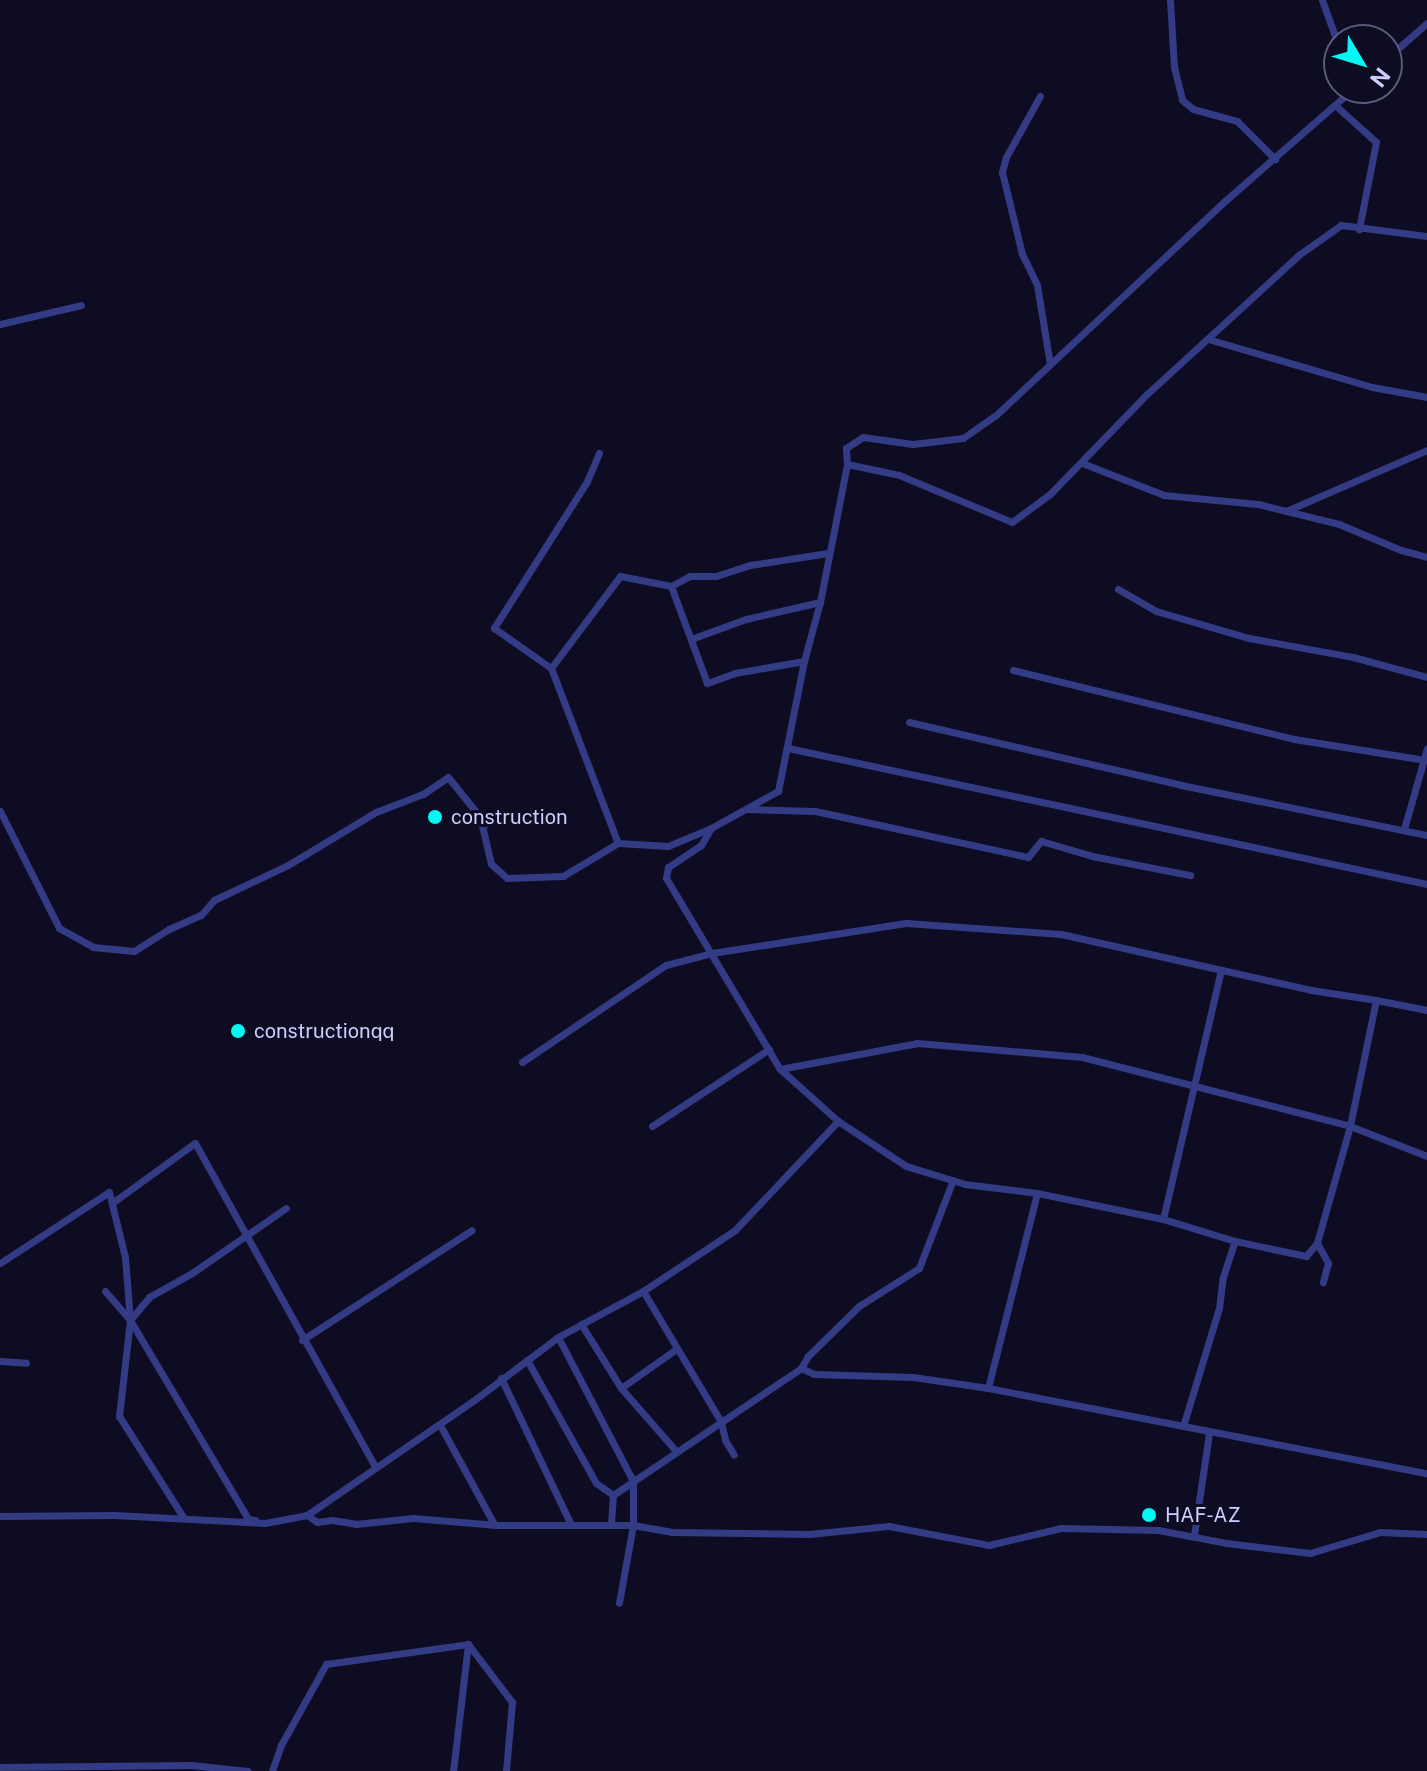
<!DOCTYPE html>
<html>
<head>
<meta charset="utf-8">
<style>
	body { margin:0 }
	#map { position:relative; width:1427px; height:1771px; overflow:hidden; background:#0d0c23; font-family:"Public Sans",sans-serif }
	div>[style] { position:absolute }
	.street>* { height:7px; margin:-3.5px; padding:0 3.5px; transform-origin:3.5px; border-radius:3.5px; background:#343b85 }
	.dots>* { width:22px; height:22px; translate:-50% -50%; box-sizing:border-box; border:4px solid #0d0c23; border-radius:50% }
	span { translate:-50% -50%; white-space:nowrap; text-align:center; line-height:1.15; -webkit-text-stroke:6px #0d0c23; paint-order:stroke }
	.poi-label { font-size:20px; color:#ceceff }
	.left { translate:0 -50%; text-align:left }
	.north { position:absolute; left:1323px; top:24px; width:80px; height:80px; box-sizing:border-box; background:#0d0c23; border:2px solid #5a5a7b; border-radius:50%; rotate:128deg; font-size:22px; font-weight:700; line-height:32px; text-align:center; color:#ceceff }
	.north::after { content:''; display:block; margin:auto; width:28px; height:36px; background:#00f9f3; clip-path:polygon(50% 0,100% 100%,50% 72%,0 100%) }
</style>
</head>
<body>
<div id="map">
	<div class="street">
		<div style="left:1170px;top:0;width:67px;rotate:86.6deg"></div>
		<div style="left:1174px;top:67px;width:34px;rotate:76deg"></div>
		<div style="left:1182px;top:100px;width:14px;rotate:39deg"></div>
		<div style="left:1193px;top:109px;width:46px;rotate:15.3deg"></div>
		<div style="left:1237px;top:121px;width:54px;rotate:45deg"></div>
		<div style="left:1322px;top:0;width:50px;rotate:70.1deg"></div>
		<div style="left:1387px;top:58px;width:53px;rotate:-41.2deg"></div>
		<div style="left:1040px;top:96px;width:70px;rotate:119.1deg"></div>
		<div style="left:1006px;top:157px;width:16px;rotate:105deg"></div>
		<div style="left:1002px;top:172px;width:84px;rotate:76.3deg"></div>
		<div style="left:1022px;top:254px;width:34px;rotate:64deg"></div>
		<div style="left:1037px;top:285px;width:80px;rotate:80.7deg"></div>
		<div style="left:1335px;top:105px;width:55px;rotate:42.1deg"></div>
		<div style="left:1376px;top:142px;width:89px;rotate:101.1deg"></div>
		<div style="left:0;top:324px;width:83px;rotate:-13.2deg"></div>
		<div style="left:1208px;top:339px;width:171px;rotate:16.3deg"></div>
		<div style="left:1372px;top:387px;width:56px;rotate:10.3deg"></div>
		<div style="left:599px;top:453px;width:33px;rotate:113deg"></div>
		<div style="left:586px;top:483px;width:172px;rotate:122.4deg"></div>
		<div style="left:494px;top:628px;width:70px;rotate:35.1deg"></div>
		<div style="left:551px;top:668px;width:187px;rotate:69.1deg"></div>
		<div style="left:1082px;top:463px;width:88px;rotate:21.3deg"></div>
		<div style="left:1164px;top:495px;width:94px;rotate:5.5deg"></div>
		<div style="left:1258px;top:504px;width:83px;rotate:13.9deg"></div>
		<div style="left:1339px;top:524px;width:67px;rotate:22.8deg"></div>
		<div style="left:1401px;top:550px;width:27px;rotate:15deg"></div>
		<div style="left:847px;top:464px;width:53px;rotate:11.9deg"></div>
		<div style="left:899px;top:475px;width:122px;rotate:22.6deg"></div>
		<div style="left:1012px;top:522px;width:47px;rotate:-36.4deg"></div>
		<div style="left:1050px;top:494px;width:139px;rotate:-45.9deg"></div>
		<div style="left:1147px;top:394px;width:207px;rotate:-42.5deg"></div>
		<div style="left:1300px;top:254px;width:50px;rotate:-35.3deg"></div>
		<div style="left:1341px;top:225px;width:87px;rotate:7.3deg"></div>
		<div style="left:1286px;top:511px;width:154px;rotate:-23.4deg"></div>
		<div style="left:1118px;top:589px;width:44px;rotate:30.1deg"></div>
		<div style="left:1156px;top:611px;width:97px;rotate:16.2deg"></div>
		<div style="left:1249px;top:638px;width:106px;rotate:10.4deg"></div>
		<div style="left:1353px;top:657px;width:77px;rotate:15.1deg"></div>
		<div style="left:691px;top:639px;width:59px;rotate:-20deg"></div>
		<div style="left:746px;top:619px;width:76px;rotate:-12.9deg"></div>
		<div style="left:804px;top:661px;width:70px;rotate:170.1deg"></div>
		<div style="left:735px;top:673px;width:30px;rotate:160deg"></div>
		<div style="left:707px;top:683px;width:103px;rotate:-110.4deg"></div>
		<div style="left:671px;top:586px;width:21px;rotate:-28deg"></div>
		<div style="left:690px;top:576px;width:26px"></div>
		<div style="left:716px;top:576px;width:36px;rotate:-18deg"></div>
		<div style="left:750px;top:565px;width:79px;rotate:-8.7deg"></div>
		<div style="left:551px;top:668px;width:115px;rotate:-53.1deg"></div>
		<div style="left:620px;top:576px;width:52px;rotate:11.1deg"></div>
		<div style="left:1013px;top:670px;width:289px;rotate:13.8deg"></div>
		<div style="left:1294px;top:739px;width:133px;rotate:9.1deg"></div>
		<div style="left:909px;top:722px;width:279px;rotate:13deg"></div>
		<div style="left:1181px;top:785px;width:251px;rotate:11.5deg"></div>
		<div style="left:788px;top:748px;width:653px;rotate:12.02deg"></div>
		<div style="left:748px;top:809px;width:67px;rotate:1.7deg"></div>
		<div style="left:815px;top:811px;width:218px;rotate:12.2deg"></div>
		<div style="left:1028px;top:857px;width:21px;rotate:-51deg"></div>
		<div style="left:1041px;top:841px;width:53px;rotate:16.4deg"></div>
		<div style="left:1092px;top:856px;width:100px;rotate:11deg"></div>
		<div style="left:0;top:811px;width:131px;rotate:63.2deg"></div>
		<div style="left:59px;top:928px;width:39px;rotate:29deg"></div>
		<div style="left:93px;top:947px;width:41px;rotate:5.6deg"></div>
		<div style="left:134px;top:951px;width:41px;rotate:-32.2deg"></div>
		<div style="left:169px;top:929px;width:35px;rotate:-24deg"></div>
		<div style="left:201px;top:915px;width:20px;rotate:-49deg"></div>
		<div style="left:214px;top:900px;width:82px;rotate:-25.3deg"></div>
		<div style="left:288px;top:865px;width:103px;rotate:-31.1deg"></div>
		<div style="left:376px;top:812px;width:50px;rotate:-21deg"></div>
		<div style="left:423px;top:794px;width:30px;rotate:-34deg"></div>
		<div style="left:448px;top:777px;width:51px;rotate:51.3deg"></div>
		<div style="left:480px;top:817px;width:48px;rotate:76.8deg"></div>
		<div style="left:491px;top:864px;width:21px;rotate:41deg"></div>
		<div style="left:507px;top:878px;width:56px;rotate:-2deg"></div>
		<div style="left:563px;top:876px;width:64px;rotate:-31deg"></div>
		<div style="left:618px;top:843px;width:50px;rotate:3.4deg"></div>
		<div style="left:668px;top:846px;width:47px;rotate:-22.7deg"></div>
		<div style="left:711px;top:828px;width:77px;rotate:-28.9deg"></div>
		<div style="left:778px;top:791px;width:133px;rotate:-78.7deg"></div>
		<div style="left:804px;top:661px;width:61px;rotate:-74.8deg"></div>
		<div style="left:820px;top:602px;width:141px;rotate:-78.9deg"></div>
		<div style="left:847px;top:464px;width:16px;rotate:-94deg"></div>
		<div style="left:846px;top:448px;width:20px;rotate:-33deg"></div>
		<div style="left:863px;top:437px;width:50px;rotate:8deg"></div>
		<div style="left:913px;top:444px;width:50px;rotate:-6.8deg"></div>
		<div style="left:963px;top:438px;width:39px;rotate:-35deg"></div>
		<div style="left:995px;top:416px;width:316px;rotate:-43.1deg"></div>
		<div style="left:1226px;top:200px;width:170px;rotate:-41.2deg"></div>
		<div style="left:482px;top:826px;width:13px;rotate:-29deg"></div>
		<div style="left:711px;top:828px;width:20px;rotate:120deg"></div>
		<div style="left:701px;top:845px;width:40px;rotate:146deg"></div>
		<div style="left:668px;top:867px;width:11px;rotate:100deg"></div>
		<div style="left:666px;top:878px;width:222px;rotate:59.2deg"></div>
		<div style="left:780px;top:1069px;width:139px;rotate:-10.7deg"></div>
		<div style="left:917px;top:1043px;width:166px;rotate:4.8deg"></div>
		<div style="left:1082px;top:1057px;width:277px;rotate:14.4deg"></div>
		<div style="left:1350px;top:1126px;width:83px;rotate:21.3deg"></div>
		<div style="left:1404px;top:829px;width:84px;rotate:-74.1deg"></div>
		<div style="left:1376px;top:1000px;width:52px;rotate:11.1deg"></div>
		<div style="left:522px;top:1062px;width:174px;rotate:-34deg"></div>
		<div style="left:666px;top:965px;width:48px;rotate:-14.6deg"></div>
		<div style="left:712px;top:953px;width:196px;rotate:-8.8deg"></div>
		<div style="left:906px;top:923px;width:155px;rotate:4.1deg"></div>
		<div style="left:1061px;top:934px;width:256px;rotate:12.6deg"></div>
		<div style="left:1311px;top:990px;width:66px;rotate:8.7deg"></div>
		<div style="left:1376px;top:1000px;width:129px;rotate:101.7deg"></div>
		<div style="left:1350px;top:1126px;width:122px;rotate:105.8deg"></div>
		<div style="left:1317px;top:1243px;width:17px;rotate:130deg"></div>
		<div style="left:1306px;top:1256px;width:73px;rotate:-168.1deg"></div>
		<div style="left:1235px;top:1241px;width:75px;rotate:-163deg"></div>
		<div style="left:1163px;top:1219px;width:129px;rotate:-168.3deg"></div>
		<div style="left:1037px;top:1193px;width:73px;rotate:-172.9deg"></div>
		<div style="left:965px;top:1184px;width:62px;rotate:-163deg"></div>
		<div style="left:906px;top:1166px;width:82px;rotate:-146.5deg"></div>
		<div style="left:838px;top:1121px;width:78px;rotate:-138.1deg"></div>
		<div style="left:652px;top:1126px;width:140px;rotate:-33.3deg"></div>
		<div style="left:112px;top:1203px;width:102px;rotate:-35.9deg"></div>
		<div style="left:195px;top:1143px;width:370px;rotate:60.9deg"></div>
		<div style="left:1163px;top:1219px;width:256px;rotate:-76.9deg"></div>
		<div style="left:1317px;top:1243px;width:23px;rotate:61deg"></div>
		<div style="left:1328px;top:1263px;width:20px;rotate:105deg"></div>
		<div style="left:0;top:1263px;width:130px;rotate:-33.1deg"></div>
		<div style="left:109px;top:1192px;width:67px;rotate:76.2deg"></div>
		<div style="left:125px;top:1257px;width:63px;rotate:85.5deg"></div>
		<div style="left:130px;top:1320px;width:97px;rotate:96.5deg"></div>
		<div style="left:119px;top:1416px;width:120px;rotate:57.6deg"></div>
		<div style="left:105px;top:1291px;width:38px;rotate:49deg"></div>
		<div style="left:130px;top:1320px;width:221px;rotate:59.3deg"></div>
		<div style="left:243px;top:1510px;width:10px;rotate:61deg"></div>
		<div style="left:248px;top:1519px;width:7px;rotate:8deg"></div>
		<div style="left:643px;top:1291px;width:152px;rotate:59.2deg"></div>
		<div style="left:721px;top:1422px;width:18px;rotate:77deg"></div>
		<div style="left:725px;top:1440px;width:17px;rotate:59deg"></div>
		<div style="left:130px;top:1320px;width:30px;rotate:-50deg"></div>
		<div style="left:149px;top:1297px;width:49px;rotate:-29.2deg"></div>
		<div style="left:192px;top:1273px;width:114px;rotate:-34.7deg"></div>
		<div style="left:581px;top:1324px;width:75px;rotate:58deg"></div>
		<div style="left:621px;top:1388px;width:82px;rotate:48.9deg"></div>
		<div style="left:558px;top:1337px;width:162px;rotate:62.5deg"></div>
		<div style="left:633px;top:1481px;width:44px;rotate:90deg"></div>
		<div style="left:633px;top:1525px;width:79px;rotate:100.2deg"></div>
		<div style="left:302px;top:1340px;width:202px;rotate:-32.9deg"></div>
		<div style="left:527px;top:1360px;width:141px;rotate:60.7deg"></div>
		<div style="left:596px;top:1483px;width:21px;rotate:35deg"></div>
		<div style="left:613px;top:1495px;width:30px;rotate:94deg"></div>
		<div style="left:0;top:1361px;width:26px;rotate:4deg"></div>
		<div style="left:801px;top:1368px;width:14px;rotate:25deg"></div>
		<div style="left:814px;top:1374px;width:99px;rotate:1.7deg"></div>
		<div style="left:913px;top:1377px;width:76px;rotate:8.3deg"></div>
		<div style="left:988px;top:1388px;width:447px;rotate:11deg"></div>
		<div style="left:501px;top:1378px;width:163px;rotate:64.5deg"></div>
		<div style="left:621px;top:1388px;width:67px;rotate:-35.3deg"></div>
		<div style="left:988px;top:1388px;width:201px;rotate:-75.9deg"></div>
		<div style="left:1184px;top:1423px;width:120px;rotate:-73.1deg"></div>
		<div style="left:1219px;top:1308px;width:31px;rotate:-83deg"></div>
		<div style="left:1223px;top:1277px;width:38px;rotate:-72deg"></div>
		<div style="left:440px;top:1425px;width:113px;rotate:61.4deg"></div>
		<div style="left:613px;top:1495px;width:227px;rotate:-34deg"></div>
		<div style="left:801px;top:1368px;width:14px;rotate:-60deg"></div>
		<div style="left:808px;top:1356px;width:71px;rotate:-44.4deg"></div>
		<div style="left:859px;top:1306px;width:71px;rotate:-32.3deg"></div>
		<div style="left:919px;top:1268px;width:94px;rotate:-68.9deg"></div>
		<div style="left:307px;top:1515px;width:201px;rotate:-34.5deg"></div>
		<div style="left:473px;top:1401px;width:106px;rotate:-37deg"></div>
		<div style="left:558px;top:1337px;width:97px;rotate:-28.4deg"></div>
		<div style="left:643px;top:1291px;width:110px;rotate:-33.5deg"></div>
		<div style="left:735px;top:1230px;width:150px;rotate:-46.6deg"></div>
		<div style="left:0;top:1516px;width:114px;rotate:-0.5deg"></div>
		<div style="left:114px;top:1515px;width:151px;rotate:3deg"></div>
		<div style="left:265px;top:1523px;width:43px;rotate:-10.8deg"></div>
		<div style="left:307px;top:1515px;width:12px;rotate:35deg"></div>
		<div style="left:317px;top:1522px;width:15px;rotate:-8deg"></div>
		<div style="left:332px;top:1520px;width:24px;rotate:9deg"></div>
		<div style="left:356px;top:1524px;width:57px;rotate:-6deg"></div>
		<div style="left:413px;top:1518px;width:84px;rotate:4.8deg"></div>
		<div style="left:497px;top:1525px;width:136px"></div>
		<div style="left:633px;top:1525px;width:40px;rotate:10deg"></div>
		<div style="left:672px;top:1532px;width:137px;rotate:0.8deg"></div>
		<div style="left:809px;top:1534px;width:80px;rotate:-5.7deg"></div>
		<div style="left:889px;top:1526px;width:102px;rotate:10.8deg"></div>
		<div style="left:989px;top:1545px;width:74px;rotate:-13.3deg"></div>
		<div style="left:1061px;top:1528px;width:97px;rotate:1.2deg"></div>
		<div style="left:1158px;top:1530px;width:69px;rotate:10.8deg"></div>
		<div style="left:1226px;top:1543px;width:85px;rotate:6.8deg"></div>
		<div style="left:1310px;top:1553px;width:73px;rotate:-16.7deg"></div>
		<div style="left:1380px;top:1532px;width:47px;rotate:2.4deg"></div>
		<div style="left:1194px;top:1535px;width:103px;rotate:-81.6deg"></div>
		<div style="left:468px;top:1644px;width:73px;rotate:52.8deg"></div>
		<div style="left:512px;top:1702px;width:69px;rotate:95deg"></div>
		<div style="left:0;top:1767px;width:191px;rotate:-0.6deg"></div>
		<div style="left:191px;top:1765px;width:57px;rotate:6deg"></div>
		<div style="left:272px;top:1771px;width:28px;rotate:-71deg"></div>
		<div style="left:281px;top:1745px;width:93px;rotate:-60.9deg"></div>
		<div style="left:326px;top:1664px;width:143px;rotate:-8deg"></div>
		<div style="left:468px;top:1644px;width:128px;rotate:96.7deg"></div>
	</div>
	<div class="dots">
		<div style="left:435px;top:817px;background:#00f9f3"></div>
		<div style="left:238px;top:1031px;background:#00f9f3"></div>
		<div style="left:1149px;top:1515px;background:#00f9f3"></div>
	</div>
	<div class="poi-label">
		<span class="left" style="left:451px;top:817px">construction</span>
		<span class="left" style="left:254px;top:1031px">constructionqq</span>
		<span class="left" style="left:1165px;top:1515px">HAF-AZ</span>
	</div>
	<div class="north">N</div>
</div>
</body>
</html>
